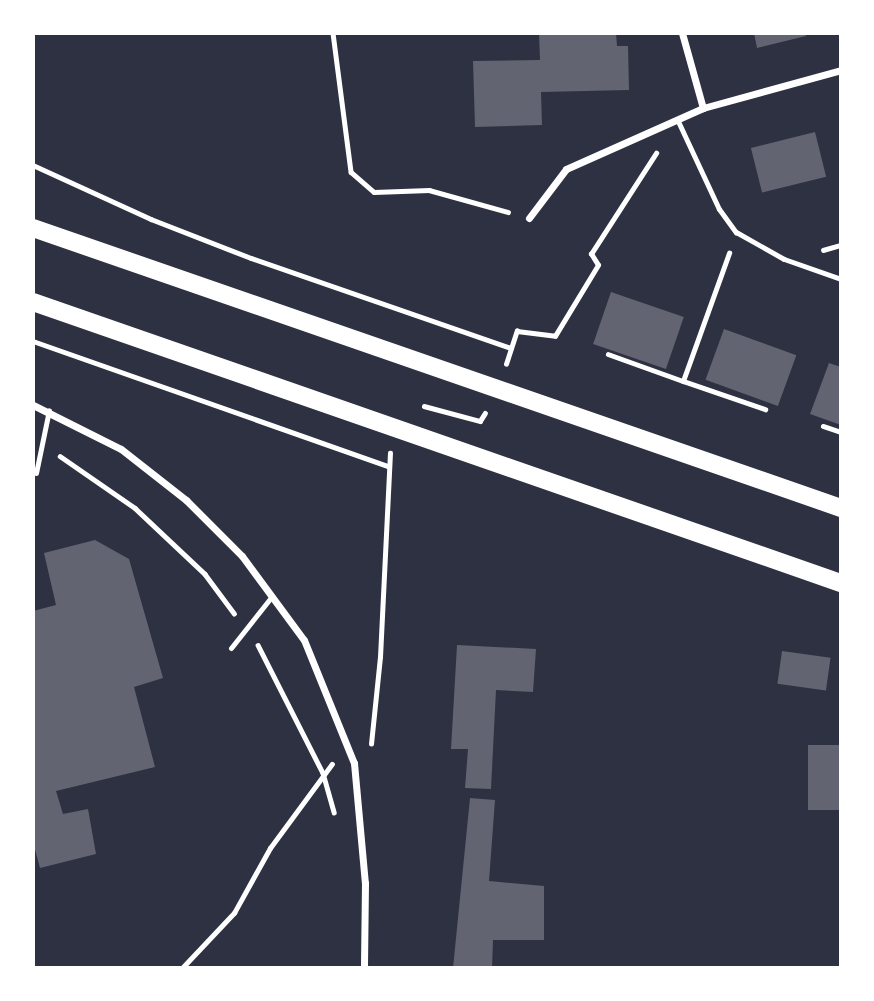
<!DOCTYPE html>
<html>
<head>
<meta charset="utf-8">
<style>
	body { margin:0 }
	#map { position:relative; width:874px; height:1001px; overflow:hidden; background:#2d3142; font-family:Lora,serif }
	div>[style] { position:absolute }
	.building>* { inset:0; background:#626471; transform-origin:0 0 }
	.path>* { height:4.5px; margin:-2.25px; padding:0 2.25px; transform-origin:2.25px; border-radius:2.25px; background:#fff }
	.service>* { height:5px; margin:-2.5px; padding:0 2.5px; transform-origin:2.5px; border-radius:2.5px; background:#fff }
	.minor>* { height:7px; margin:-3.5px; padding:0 3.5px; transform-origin:3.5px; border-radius:3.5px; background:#fff }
	.primary>* { height:18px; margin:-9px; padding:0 9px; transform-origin:9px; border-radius:9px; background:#fff }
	span { translate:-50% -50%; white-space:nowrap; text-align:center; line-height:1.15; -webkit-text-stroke:7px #fff; paint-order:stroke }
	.frame { position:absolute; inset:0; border:35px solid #fff; pointer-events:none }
</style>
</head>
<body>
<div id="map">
	<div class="building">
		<div style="clip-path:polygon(539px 33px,616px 33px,617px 46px,628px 46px,629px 90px,541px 92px,542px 125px,475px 127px,473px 61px,540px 60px)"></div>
		<div style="clip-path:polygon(754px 33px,805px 33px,806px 36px,757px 48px)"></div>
		<div style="left:815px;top:132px;width:46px;height:66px;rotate:76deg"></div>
		<div style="left:611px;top:292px;width:77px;height:55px;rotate:19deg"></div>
		<div style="left:724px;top:329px;width:77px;height:54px;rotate:20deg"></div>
		<div style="clip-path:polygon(829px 363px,841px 367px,841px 425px,810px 414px)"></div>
		<div style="clip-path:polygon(95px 540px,129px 559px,163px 678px,134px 687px,155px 767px,56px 791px,63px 814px,88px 809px,96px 854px,40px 868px,33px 842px,33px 611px,56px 605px,44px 553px)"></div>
		<div style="clip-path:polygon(457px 645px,536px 649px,533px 692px,496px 690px,491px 789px,465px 788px,468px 749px,451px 749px)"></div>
		<div style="left:782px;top:651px;width:49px;height:33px;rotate:8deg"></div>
		<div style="left:808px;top:745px;width:33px;height:65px"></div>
		<div style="clip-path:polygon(470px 798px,495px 800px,489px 881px,544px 886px,544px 940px,493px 940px,492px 968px,453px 968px)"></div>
	</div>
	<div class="path">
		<div style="left:333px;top:33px;width:140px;rotate:82.6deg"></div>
		<div style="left:351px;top:172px;width:30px;rotate:41deg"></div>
		<div style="left:374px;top:192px;width:55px;rotate:-2.1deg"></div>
		<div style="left:429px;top:190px;width:82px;rotate:15.6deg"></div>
		<div style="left:33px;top:165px;width:130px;rotate:24.6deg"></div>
		<div style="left:151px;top:219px;width:107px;rotate:21.3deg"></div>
		<div style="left:251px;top:258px;width:275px;rotate:19.1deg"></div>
		<div style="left:823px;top:250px;width:19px;rotate:-16deg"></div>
		<div style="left:33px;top:341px;width:376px;rotate:19.4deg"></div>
		<div style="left:608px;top:354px;width:80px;rotate:19.8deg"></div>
		<div style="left:683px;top:381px;width:136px;rotate:-70.2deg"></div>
		<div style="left:506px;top:364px;width:35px;rotate:-72deg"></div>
		<div style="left:517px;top:331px;width:38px;rotate:7deg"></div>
		<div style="left:555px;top:336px;width:83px;rotate:-58.8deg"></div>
		<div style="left:598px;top:265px;width:13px;rotate:-122deg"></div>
		<div style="left:591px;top:254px;width:120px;rotate:-57.2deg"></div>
		<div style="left:683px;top:381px;width:87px;rotate:18.9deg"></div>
		<div style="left:424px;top:406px;width:58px;rotate:15deg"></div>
		<div style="left:480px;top:421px;width:9px;rotate:-58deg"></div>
		<div style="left:823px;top:426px;width:19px;rotate:18deg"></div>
		<div style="left:60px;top:456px;width:91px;rotate:34.7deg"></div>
		<div style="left:135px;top:508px;width:96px;rotate:43.3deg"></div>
		<div style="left:205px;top:574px;width:49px;rotate:53.4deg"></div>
		<div style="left:258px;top:645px;width:144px;rotate:63.1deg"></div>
		<div style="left:323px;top:773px;width:41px;rotate:74.2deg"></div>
		<div style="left:371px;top:744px;width:87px;rotate:-84.1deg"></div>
		<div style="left:380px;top:657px;width:204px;rotate:-87.2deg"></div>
		<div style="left:182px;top:968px;width:76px;rotate:-46.6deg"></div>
		<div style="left:234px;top:913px;width:74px;rotate:-61deg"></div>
		<div style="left:270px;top:848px;width:104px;rotate:-53.6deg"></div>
	</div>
	<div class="service">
		<div style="left:677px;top:119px;width:99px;rotate:65deg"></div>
		<div style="left:719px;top:209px;width:29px;rotate:54deg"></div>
		<div style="left:736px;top:232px;width:55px;rotate:29.4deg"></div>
		<div style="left:784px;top:259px;width:60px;rotate:19.3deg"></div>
		<div style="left:36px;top:473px;width:64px;rotate:-78.3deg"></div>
		<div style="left:231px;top:648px;width:66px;rotate:-51.7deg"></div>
	</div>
	<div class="minor">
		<div style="left:682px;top:33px;width:78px;rotate:74.4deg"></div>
		<div style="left:529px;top:218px;width:61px;rotate:-52.9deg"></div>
		<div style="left:566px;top:169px;width:150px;rotate:-24deg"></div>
		<div style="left:703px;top:108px;width:143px;rotate:-15.4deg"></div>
		<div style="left:33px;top:405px;width:98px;rotate:26.6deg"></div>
		<div style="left:121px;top:449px;width:83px;rotate:38.1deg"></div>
		<div style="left:186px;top:500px;width:79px;rotate:45deg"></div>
		<div style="left:242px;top:556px;width:104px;rotate:53.6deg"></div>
		<div style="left:304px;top:640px;width:133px;rotate:67.9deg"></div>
		<div style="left:354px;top:763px;width:121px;rotate:84.8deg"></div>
		<div style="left:365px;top:883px;width:85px;rotate:90.7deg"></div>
	</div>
	<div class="primary">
		<div style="left:33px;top:228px;width:855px;rotate:19.11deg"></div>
		<div style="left:33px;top:302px;width:855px;rotate:19.18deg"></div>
	</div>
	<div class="frame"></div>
</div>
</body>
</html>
